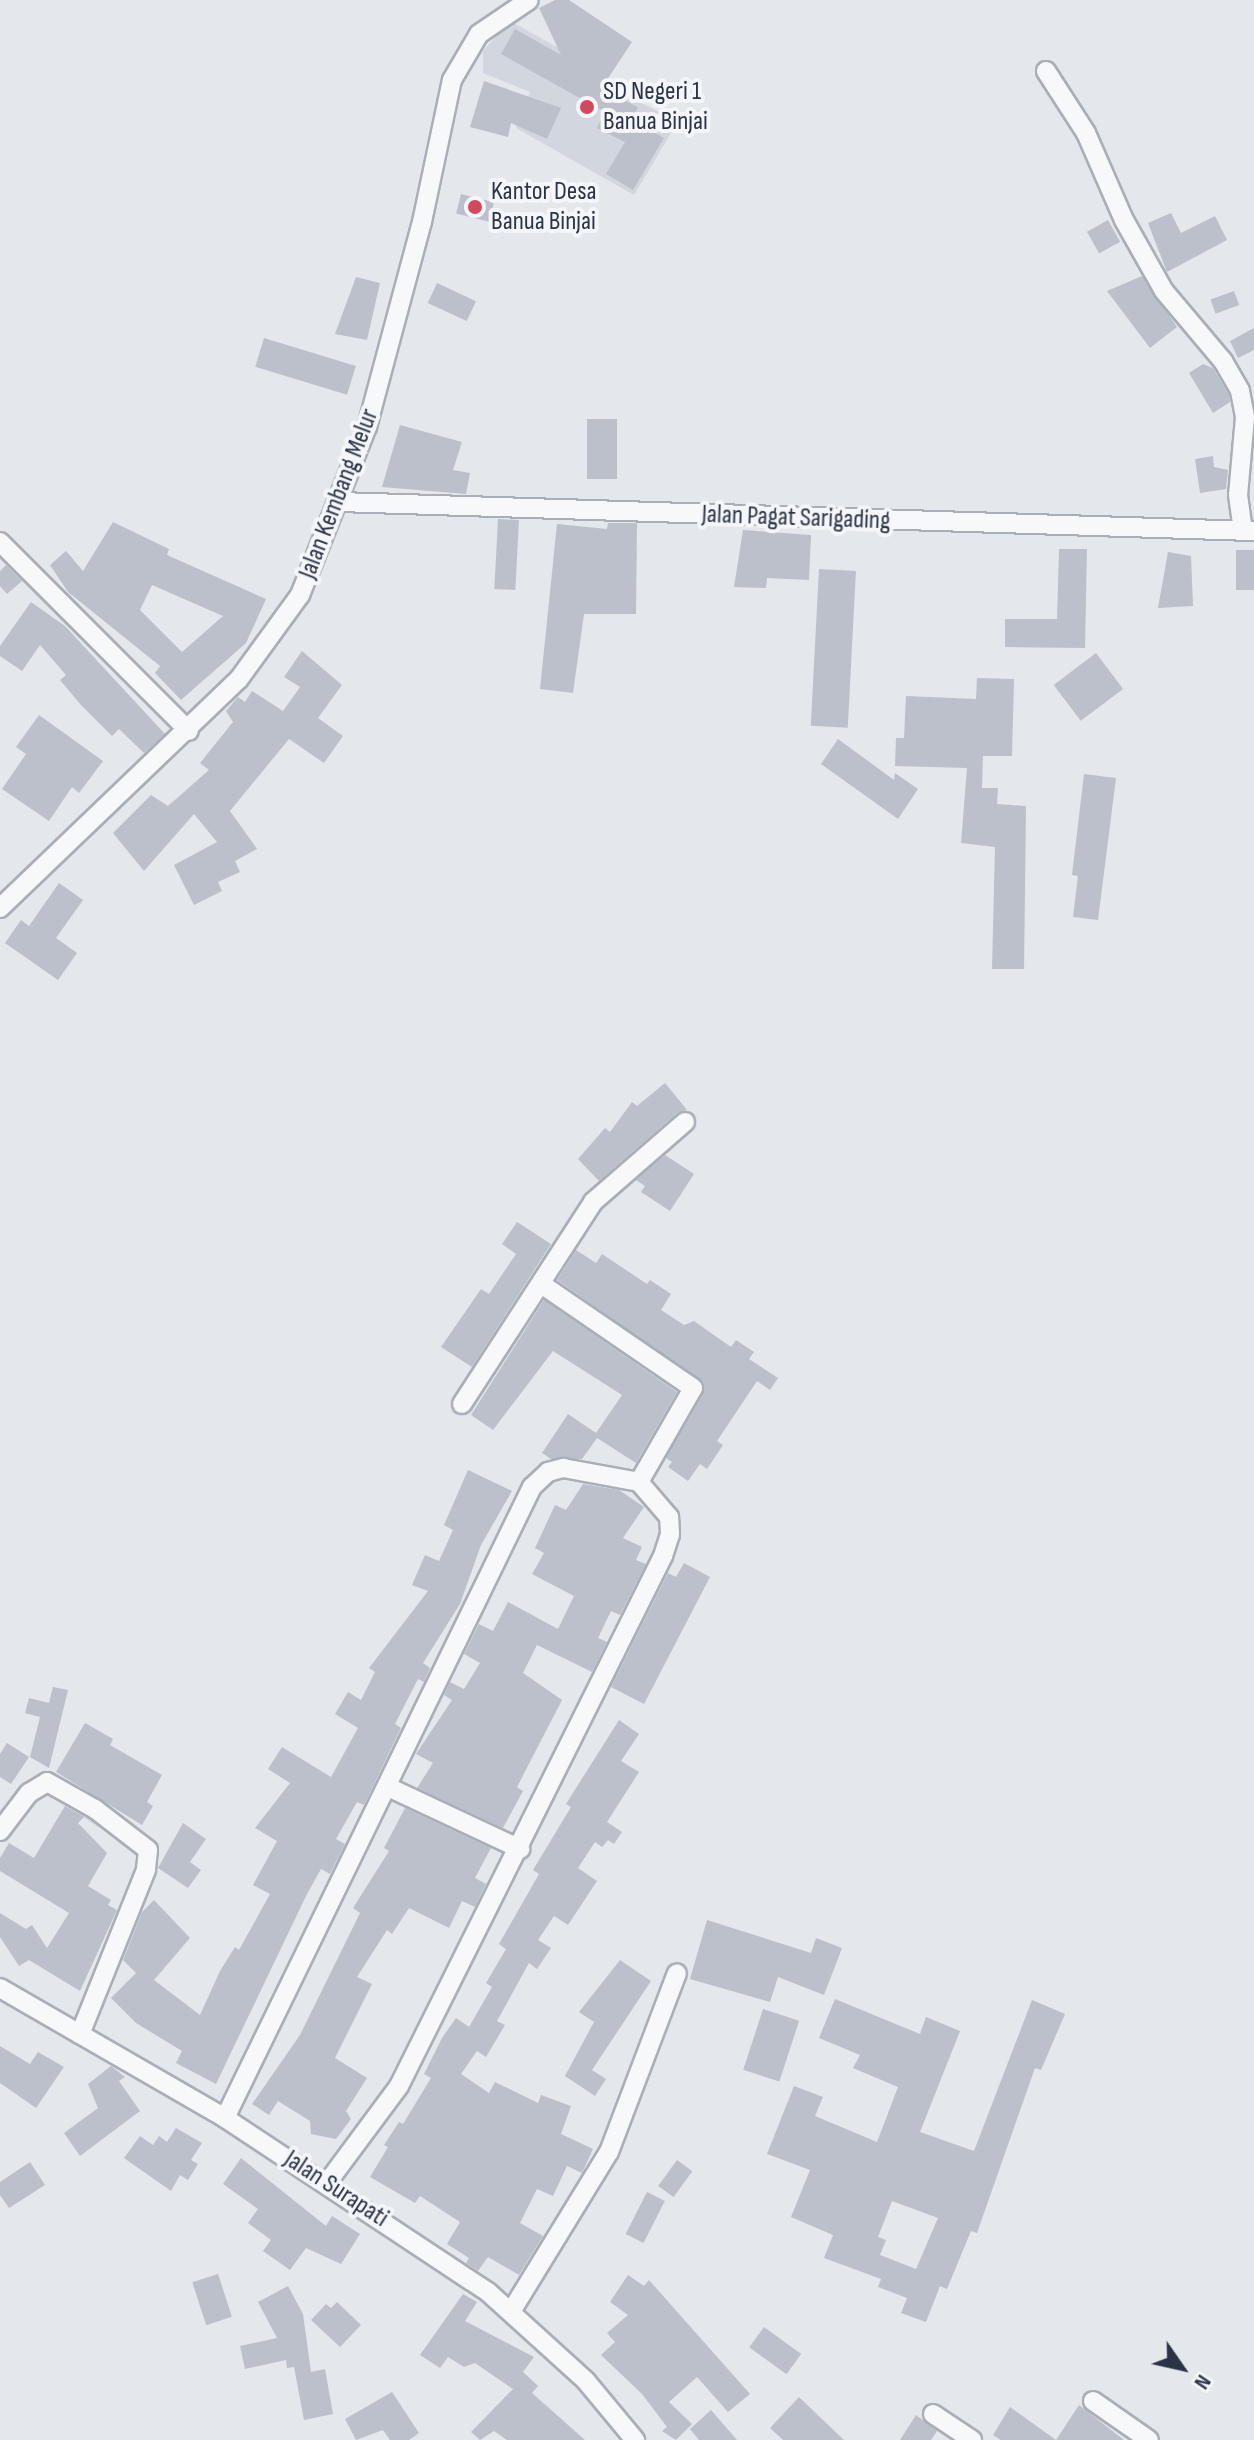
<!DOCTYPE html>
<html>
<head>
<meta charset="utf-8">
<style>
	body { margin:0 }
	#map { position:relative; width:1254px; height:2440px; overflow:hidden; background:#e4e7ec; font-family:"Sofia Sans Condensed",sans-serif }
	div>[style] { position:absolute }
	.built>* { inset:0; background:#d2d6de }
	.building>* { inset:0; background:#bbc0ca; transform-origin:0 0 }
	.roads { filter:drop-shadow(2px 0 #a9aeb7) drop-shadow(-2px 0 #a9aeb7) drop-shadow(0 2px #a9aeb7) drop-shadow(0 -2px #a9aeb7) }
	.minor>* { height:18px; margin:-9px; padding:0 9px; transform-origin:9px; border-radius:9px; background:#f7f8fa }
	.dots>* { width:22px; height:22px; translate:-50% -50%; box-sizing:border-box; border:4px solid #f4f6f9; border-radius:50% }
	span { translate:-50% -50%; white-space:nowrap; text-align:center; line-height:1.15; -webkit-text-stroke:8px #f4f6f9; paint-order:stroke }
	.poi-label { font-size:26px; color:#2b3445 }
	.left { translate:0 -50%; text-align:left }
	.street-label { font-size:26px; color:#2b3445 }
	.north { position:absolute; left:1142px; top:2328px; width:80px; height:80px; -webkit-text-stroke:6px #f4f6f9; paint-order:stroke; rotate:124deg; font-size:22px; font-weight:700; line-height:32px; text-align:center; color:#2b3445 }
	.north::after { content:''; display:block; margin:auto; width:28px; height:36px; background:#2b3445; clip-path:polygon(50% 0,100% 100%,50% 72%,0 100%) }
</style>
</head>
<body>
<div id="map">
	<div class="built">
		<div style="clip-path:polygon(510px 21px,575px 57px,570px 68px,678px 121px,634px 195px,516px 128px,530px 92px,483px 73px,483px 51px)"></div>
	</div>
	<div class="building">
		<div style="clip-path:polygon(555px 0,569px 0,632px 42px,601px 89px,638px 107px,632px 119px,664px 138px,633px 190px,606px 174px,625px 142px,597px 128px,605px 112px,501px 54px,515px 29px,561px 55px,539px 8px)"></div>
		<div style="clip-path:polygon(484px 81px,561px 108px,547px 139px,511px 123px,508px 137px,470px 127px)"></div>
		<div style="left:461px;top:194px;width:34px;height:20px;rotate:14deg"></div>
		<div style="clip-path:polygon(1171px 213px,1181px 233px,1215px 216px,1227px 240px,1167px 272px,1148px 223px)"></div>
		<div style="left:1108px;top:220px;width:25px;height:24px;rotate:61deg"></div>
		<div style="clip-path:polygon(1142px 276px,1177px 327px,1150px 348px,1107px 291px)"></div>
		<div style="clip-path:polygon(356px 277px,380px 283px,367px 340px,335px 334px)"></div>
		<div style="left:437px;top:283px;width:43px;height:22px;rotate:25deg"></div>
		<div style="left:1234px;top:291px;width:15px;height:25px;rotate:70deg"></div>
		<div style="clip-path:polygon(1254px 328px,1254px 350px,1238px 358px,1230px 341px)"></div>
		<div style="left:264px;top:338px;width:96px;height:30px;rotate:17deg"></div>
		<div style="clip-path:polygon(1203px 364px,1213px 368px,1229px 395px,1230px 402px,1213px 413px,1189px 373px)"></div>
		<div style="left:587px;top:419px;width:30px;height:60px"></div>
		<div style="clip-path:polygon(400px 425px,462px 442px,453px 470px,470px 473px,466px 494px,382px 487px)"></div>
		<div style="clip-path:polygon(1213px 456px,1214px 467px,1228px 470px,1226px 489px,1200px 493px,1195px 459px)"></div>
		<div style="left:498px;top:519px;width:21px;height:70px;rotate:3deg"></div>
		<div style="clip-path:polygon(evenodd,113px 522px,169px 549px,167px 555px,266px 599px,246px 643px,181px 700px,155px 673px,160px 666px,68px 592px,50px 565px,66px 551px,83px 571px,113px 522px,152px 585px,223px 616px,182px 652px,140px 610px,152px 585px)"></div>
		<div style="clip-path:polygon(608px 523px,637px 523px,636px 614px,584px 614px,573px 693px,540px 689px,557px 524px,607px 529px)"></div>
		<div style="clip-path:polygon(743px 530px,811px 535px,809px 580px,767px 578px,766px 588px,734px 587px)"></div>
		<div style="clip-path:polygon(1059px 549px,1087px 549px,1085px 648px,1005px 647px,1005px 619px,1057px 619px)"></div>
		<div style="left:1236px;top:550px;width:18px;height:40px"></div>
		<div style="clip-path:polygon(1168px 552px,1191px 556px,1193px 606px,1158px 608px)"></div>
		<div style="clip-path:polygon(6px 565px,22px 581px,7px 594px,0 586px,0 571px)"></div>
		<div style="left:819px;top:569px;width:37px;height:157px;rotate:3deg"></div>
		<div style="clip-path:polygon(31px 602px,65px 626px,165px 734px,144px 753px,119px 729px,112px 736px,81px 705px,60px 680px,66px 675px,40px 645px,22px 671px,0 656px,0 646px)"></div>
		<div style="clip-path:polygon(302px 651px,342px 685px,318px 718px,343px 736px,324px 763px,289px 739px,230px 811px,257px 849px,235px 861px,240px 872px,218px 882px,222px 891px,194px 905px,174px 865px,217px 842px,194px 814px,144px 871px,113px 833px,151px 795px,168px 806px,209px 770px,200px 763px,233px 722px,226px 711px,238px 697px,245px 702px,252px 691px,283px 711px,300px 687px,284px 677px)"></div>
		<div style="left:1096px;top:653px;width:45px;height:53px;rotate:53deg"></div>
		<div style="clip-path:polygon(977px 678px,1014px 679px,1012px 756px,983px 756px,982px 788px,998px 788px,997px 804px,1026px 806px,1024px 969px,992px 969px,995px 847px,961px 843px,967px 768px,895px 766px,896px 738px,904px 738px,906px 696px,976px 699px)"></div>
		<div style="clip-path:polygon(39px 715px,103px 761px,79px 793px,72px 787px,49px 821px,2px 789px,26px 754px,16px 747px)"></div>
		<div style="clip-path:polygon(838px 739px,894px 780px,895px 773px,918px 789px,898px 819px,821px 764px)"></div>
		<div style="clip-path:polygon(1084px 774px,1116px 778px,1098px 920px,1073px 917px,1078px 876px,1072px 875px)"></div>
		<div style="clip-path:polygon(59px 883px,83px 900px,56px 938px,77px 953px,58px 980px,5px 943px,21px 920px,29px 926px)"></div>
		<div style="clip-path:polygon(665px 1083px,687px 1110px,677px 1113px,599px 1181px,578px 1159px,605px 1128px,610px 1132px,632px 1102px,637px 1106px)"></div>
		<div style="clip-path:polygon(665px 1155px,694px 1174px,670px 1211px,641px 1192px,645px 1186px,636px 1180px)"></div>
		<div style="clip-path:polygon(517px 1222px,551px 1244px,472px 1367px,441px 1347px,481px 1289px,489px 1294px,516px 1254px,502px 1244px)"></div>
		<div style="clip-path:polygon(576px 1250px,596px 1263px,602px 1254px,647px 1284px,650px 1280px,671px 1294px,661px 1310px,684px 1325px,694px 1321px,731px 1347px,736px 1340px,754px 1352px,749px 1359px,778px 1378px,770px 1390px,757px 1381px,717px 1441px,723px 1445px,707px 1469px,700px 1464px,688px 1481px,668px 1467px,672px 1462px,666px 1458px,703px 1394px,704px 1383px,557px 1280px)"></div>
		<div style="clip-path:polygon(544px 1300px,677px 1392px,636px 1463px,597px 1438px,582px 1459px,551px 1459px,542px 1453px,568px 1414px,596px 1433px,622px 1395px,553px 1351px,493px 1430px,471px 1415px)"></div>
		<div style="clip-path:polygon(468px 1470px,512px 1491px,481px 1545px,460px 1604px,423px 1663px,430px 1668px,424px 1682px,418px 1679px,395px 1724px,401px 1728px,364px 1805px,357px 1802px,336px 1839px,345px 1844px,330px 1874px,321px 1869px,307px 1894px,216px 2084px,176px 2063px,182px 2051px,136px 2023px,111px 1998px,136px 1973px,123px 1960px,142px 1912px,154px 1900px,190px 1938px,154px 1980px,200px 2015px,220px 1971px,235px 1947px,239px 1950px,270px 1894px,253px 1885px,277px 1841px,255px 1828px,290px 1783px,268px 1769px,282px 1747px,331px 1777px,358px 1728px,335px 1714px,348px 1692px,361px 1700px,375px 1672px,369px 1668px,428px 1591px,412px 1585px,425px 1555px,439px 1561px,453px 1530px,444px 1525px)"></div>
		<div style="clip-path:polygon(583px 1484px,619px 1490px,644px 1507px,623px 1538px,642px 1547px,636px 1560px,646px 1564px,620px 1615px,611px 1611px,598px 1638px,607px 1642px,592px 1672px,537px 1645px,523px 1673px,562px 1700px,517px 1787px,523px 1791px,503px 1828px,417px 1788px,433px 1763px,416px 1754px,452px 1700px,444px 1695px,450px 1682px,464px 1689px,480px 1663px,464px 1654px,479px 1624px,493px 1631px,508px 1602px,558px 1629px,574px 1596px,532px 1574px,544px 1553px,535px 1548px,555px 1505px,566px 1510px)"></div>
		<div style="clip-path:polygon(684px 1563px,710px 1577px,644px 1704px,611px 1687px,668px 1573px,676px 1577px)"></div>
		<div style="clip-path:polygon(53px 1687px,68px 1690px,49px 1768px,30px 1757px,40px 1717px,25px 1713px,29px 1698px,49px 1703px)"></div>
		<div style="clip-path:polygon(619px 1720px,639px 1734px,621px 1761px,639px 1772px,607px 1822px,622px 1832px,614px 1844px,608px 1840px,602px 1847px,595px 1842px,578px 1868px,597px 1881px,568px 1925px,554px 1916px,538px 1940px,551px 1948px,537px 1969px,529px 1963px,497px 2021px,505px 2025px,486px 2057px,477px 2051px,461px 2074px,489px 2093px,495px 2082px,538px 2103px,541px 2095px,571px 2106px,561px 2134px,593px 2149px,582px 2173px,567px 2166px,553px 2196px,537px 2189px,520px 2223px,543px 2236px,519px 2275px,488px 2257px,478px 2271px,466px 2263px,469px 2258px,447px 2244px,460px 2222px,420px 2196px,415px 2203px,370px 2177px,388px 2147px,384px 2145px,399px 2122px,403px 2124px,431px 2078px,424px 2074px,442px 2038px,456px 2018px,469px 2027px,492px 1987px,486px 1983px,506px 1949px,499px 1944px,539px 1874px,533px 1870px,571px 1807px,566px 1804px)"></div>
		<div style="clip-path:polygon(85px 1723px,113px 1739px,110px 1745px,162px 1775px,147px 1802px,153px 1806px,142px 1825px,56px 1772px)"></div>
		<div style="clip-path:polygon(7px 1743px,29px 1757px,11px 1784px,0 1777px,0 1754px)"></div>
		<div style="clip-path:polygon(65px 1806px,88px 1819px,102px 1830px,84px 1817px,78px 1823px,107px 1853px,88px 1886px,111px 1900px,108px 1905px,117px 1910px,80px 1991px,29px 1960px,19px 1966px,0 1937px,0 1913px,26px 1929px,32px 1925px,47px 1948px,69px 1913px,0 1871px,0 1858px,9px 1843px,34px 1858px)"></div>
		<div style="clip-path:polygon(405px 1808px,491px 1848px,475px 1878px,486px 1884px,475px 1907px,462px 1901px,449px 1928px,409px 1908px,392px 1934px,387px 1930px,357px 1977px,372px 1984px,335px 2058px,367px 2078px,346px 2111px,351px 2119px,336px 2139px,311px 2134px,310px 2121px,278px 2101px,269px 2115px,252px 2104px,300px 2035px,360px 1913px,353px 1908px,389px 1851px,384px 1848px)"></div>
		<div style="clip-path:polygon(183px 1823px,206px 1839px,190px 1862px,201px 1870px,188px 1888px,158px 1868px)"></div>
		<div style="clip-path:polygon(707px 1920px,811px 1953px,816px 1938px,842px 1948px,824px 1995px,778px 1977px,770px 2002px,690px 1979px)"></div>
		<div style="clip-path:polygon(620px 1960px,651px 1981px,592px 2070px,606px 2079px,595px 2096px,565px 2076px,594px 2022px,579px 2012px)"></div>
		<div style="clip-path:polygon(evenodd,835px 1999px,920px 2034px,926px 2017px,960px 2031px,920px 2132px,974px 2151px,1032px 2000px,1065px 2014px,1041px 2070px,1035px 2068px,977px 2233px,971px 2231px,947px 2289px,940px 2286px,926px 2322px,901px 2313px,907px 2298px,878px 2287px,881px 2279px,824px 2258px,833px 2235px,791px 2217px,810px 2170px,767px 2154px,794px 2086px,823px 2097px,815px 2116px,877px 2142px,898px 2087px,853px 2068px,860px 2055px,819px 2038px,835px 1999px,892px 2201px,938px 2218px,916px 2269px,880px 2255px,886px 2240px,878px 2237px,892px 2201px)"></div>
		<div style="left:763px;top:2009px;width:38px;height:64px;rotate:18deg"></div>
		<div style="clip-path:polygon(0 2046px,30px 2064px,38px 2052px,64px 2067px,36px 2108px,0 2083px)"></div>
		<div style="clip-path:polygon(111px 2066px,125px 2077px,119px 2081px,140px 2111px,80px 2156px,64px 2133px,98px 2108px,88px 2084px)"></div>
		<div style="clip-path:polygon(176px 2128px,202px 2143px,191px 2160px,198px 2164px,188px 2180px,180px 2175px,171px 2191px,124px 2158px,140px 2136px,153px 2145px,159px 2136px,167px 2142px)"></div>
		<div style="clip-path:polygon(241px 2158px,326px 2226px,332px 2216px,360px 2234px,341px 2264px,306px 2248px,290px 2270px,263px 2251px,271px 2240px,248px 2223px,258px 2209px,223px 2184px)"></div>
		<div style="left:677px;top:2160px;width:19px;height:32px;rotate:36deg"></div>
		<div style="clip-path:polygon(30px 2162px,45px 2185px,9px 2208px,0 2195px,0 2182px)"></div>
		<div style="left:647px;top:2192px;width:20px;height:47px;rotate:27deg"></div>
		<div style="left:218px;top:2274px;width:45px;height:27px;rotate:72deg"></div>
		<div style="clip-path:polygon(628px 2275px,644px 2286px,649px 2280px,750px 2394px,728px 2412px,697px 2377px,669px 2402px,692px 2424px,676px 2440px,662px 2431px,667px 2427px,642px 2394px,601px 2355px,615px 2342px,607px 2333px,628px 2315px,610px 2302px)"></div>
		<div style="clip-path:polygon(288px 2286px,303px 2314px,311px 2372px,325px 2369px,333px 2414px,304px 2420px,294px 2367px,287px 2368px,286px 2360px,245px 2369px,240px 2346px,277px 2338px,258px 2302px)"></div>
		<div style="clip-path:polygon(463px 2294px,477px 2302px,465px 2321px,534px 2357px,523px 2372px,538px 2386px,532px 2393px,585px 2440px,507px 2440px,494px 2431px,480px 2440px,471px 2432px,513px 2389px,475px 2363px,464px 2367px,448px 2357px,440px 2368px,420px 2355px)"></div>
		<div style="clip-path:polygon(337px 2302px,361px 2325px,340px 2347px,311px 2320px,326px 2304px,331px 2308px)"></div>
		<div style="left:764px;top:2327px;width:46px;height:25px;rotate:36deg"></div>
		<div style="clip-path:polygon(392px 2392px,419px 2433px,409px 2440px,390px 2440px,383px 2430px,356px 2440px,345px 2419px)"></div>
		<div style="clip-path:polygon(799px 2397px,844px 2440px,783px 2440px,770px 2428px)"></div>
		<div style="clip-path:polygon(1079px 2405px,1124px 2440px,1001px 2440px,993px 2435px,1010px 2407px,1056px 2440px)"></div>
		<div style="clip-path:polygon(711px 2410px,737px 2440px,699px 2440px,690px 2429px)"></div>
		<div style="clip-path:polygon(916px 2415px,937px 2431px,931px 2440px,900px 2440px)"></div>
	</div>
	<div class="roads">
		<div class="minor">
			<div style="left:1046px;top:71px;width:74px;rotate:57.2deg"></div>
			<div style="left:1086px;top:133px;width:95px;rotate:66.4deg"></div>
			<div style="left:1124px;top:220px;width:81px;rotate:60.6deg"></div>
			<div style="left:1164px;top:291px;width:92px;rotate:49.9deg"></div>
			<div style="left:1223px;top:361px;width:34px;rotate:60deg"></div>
			<div style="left:1240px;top:391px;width:26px;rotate:79deg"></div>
			<div style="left:1245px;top:417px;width:78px;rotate:95.1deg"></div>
			<div style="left:1238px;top:495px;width:36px;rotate:82deg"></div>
			<div style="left:339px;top:502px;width:915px;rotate:1.82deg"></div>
			<div style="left:0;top:542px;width:267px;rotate:45deg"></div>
			<div style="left:0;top:908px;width:331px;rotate:-43.8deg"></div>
			<div style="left:239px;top:679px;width:104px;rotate:-54deg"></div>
			<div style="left:300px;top:595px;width:181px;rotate:-68.3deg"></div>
			<div style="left:367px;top:427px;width:212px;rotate:-75deg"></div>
			<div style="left:422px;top:222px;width:145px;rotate:-78.1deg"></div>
			<div style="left:452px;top:80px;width:53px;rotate:-59.6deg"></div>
			<div style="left:479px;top:34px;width:60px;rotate:-34.2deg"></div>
			<div style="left:462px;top:1404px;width:241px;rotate:-57deg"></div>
			<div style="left:593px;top:1202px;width:122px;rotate:-41deg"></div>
			<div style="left:390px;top:1788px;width:144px;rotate:25.1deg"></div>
			<div style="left:0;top:1831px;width:48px;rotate:-52.7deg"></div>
			<div style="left:29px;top:1793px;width:21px;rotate:-31deg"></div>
			<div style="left:47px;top:1782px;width:55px;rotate:29.4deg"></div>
			<div style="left:95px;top:1809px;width:67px;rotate:37.7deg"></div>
			<div style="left:148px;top:1850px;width:20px;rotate:96deg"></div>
			<div style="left:146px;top:1870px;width:177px;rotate:111.9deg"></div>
			<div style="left:0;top:1988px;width:260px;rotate:30deg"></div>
			<div style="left:225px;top:2118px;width:315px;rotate:33.5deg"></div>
			<div style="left:488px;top:2292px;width:132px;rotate:42.2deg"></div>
			<div style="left:586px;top:2381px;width:77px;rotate:50.3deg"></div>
			<div style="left:225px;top:2118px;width:702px;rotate:-64.06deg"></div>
			<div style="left:532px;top:1487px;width:22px;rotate:-43deg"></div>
			<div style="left:548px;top:1472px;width:16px;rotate:-15deg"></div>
			<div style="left:563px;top:1468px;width:77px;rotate:10.4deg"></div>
			<div style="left:327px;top:2183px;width:121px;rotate:-53.4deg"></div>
			<div style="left:399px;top:2086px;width:592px;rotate:-63.52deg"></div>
			<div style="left:663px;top:1556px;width:23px;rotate:-72deg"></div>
			<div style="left:670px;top:1534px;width:17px;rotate:-93deg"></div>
			<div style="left:669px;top:1517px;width:46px;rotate:-130.6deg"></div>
			<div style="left:639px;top:1482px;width:108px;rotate:-60.1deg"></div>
			<div style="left:693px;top:1388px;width:184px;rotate:-145.6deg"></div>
			<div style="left:512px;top:2310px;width:185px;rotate:-58.5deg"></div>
			<div style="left:609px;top:2152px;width:191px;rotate:-69.2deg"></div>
			<div style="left:1093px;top:2401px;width:68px;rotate:34.9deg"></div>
			<div style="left:933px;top:2414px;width:47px;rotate:33.7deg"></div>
		</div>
	</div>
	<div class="dots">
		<div style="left:587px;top:107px;background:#d1495b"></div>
		<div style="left:475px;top:207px;background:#d1495b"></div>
	</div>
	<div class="poi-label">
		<span class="left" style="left:603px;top:107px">SD Negeri 1<br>Banua Binjai</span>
		<span class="left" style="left:491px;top:207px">Kantor Desa<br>Banua Binjai</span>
	</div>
	<div class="street-label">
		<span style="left:339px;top:494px;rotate:-69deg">Jalan Kembang Melur</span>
		<span style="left:796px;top:518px;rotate:2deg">Jalan Pagat Sarigading</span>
		<span style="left:336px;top:2189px;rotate:33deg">Jalan Surapati</span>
	</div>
	<div class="north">N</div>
</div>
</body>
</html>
